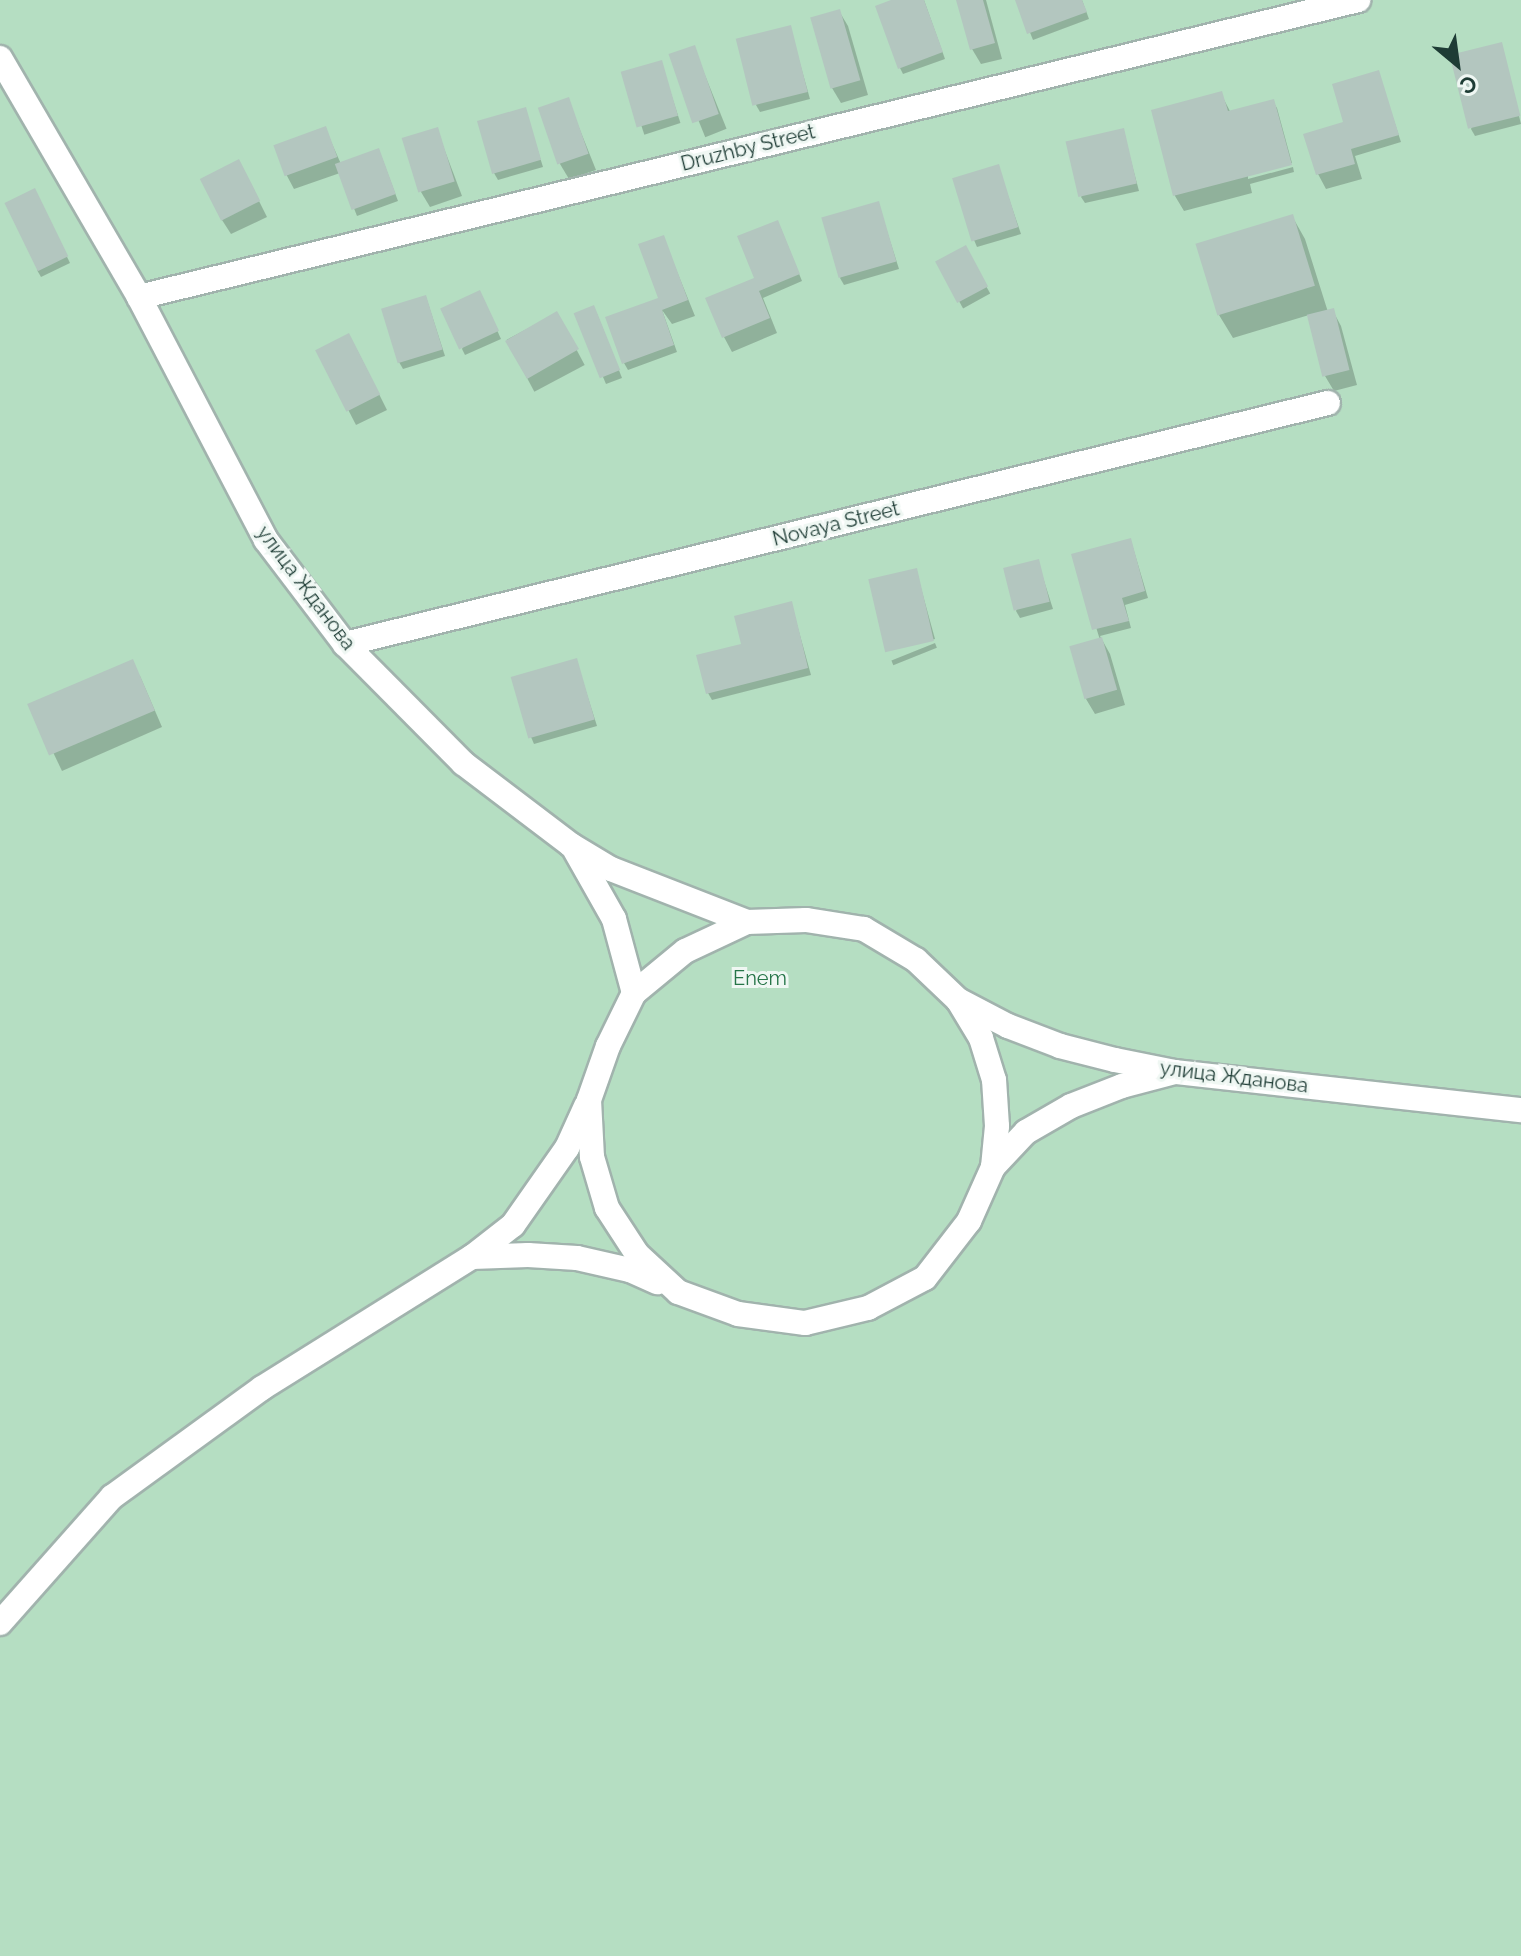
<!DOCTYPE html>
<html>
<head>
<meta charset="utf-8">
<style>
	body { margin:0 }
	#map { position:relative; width:1521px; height:1956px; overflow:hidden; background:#deebe6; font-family:Raleway,sans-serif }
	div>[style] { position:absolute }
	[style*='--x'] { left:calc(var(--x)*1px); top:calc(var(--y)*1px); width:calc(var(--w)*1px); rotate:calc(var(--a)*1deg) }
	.green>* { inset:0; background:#b5dec2; transform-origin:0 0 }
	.shadow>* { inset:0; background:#0003; transform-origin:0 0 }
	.building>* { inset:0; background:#b3c6bf; transform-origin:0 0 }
	.roads { filter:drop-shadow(2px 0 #a1b3ad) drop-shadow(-2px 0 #a1b3ad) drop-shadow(0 2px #a1b3ad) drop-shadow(0 -2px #a1b3ad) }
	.minor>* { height:24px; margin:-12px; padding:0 12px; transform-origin:12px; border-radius:12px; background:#fff }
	span { translate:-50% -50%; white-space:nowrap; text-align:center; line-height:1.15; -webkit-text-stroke:6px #eff7f3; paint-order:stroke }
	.street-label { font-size:20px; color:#1e3c35 }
	.park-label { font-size:20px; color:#267548 }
	.north { position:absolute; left:1417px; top:24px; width:80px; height:80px; -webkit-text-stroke:6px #eff7f3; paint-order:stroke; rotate:151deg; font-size:22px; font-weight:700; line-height:32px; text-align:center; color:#1e3c35 }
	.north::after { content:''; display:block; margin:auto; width:28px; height:36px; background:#1e3c35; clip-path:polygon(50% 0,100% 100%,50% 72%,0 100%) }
</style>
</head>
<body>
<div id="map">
	<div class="green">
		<div style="left:0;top:0;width:1521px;height:1956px"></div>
	</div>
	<div class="shadow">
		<div style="clip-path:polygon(897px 0,924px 0,945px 59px,903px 74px,900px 68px)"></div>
		<div style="clip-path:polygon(958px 0,986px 0,1002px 59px,981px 64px,972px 49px)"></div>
		<div style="clip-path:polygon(1017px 0,1082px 0,1089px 19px,1033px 40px)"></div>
		<div style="clip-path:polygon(839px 11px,848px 26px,868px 95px,841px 103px,832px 88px)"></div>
		<div style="clip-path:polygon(790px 28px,810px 99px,760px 112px,756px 105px)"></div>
		<div style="clip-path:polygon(1501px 44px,1521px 124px,1475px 136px,1471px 129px)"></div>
		<div style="left:694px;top:48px;width:87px;height:23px;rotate:68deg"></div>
		<div style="left:661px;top:63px;width:63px;height:38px;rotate:72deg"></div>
		<div style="clip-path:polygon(1378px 72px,1401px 142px,1355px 156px,1362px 179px,1326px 189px,1318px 174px)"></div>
		<div style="clip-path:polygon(1221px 94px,1231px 113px,1273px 102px,1277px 108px,1292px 163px,1248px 175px,1248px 179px,1293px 167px,1294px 172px,1250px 184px,1252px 193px,1184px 211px,1175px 196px,1153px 111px)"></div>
		<div style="clip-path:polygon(568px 100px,596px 170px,569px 179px,560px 164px)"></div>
		<div style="clip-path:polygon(525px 109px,543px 167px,498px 180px,494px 173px)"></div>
		<div style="clip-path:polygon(325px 128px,341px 164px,382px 158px,398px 201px,357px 216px,340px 173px,294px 189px,286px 174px)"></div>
		<div style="clip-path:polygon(437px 130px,462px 196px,430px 207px,421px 192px)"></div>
		<div style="clip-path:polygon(1123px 131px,1139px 191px,1085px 203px,1081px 197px)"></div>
		<div style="clip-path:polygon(998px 166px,1021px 234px,977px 247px,974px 240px)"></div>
		<div style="clip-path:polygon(247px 177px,267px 217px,231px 234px,222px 220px)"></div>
		<div style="clip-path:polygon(38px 197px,70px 263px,41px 277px,37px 270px)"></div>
		<div style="clip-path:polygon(878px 203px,899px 269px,844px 285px,840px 278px)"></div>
		<div style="clip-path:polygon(1292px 216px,1305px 239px,1328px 312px,1333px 311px,1341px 326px,1357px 385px,1334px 391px,1325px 376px,1309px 315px,1233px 338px,1219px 315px)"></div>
		<div style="clip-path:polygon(781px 229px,802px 281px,763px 298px,777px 333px,732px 352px,724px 337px)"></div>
		<div style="clip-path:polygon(663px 237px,695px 316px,672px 324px,662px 310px,677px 352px,628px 370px,624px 363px,660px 299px)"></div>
		<div style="left:965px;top:248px;width:52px;height:31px;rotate:61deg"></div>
		<div style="clip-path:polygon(426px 297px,445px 356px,403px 369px,399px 362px)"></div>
		<div style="clip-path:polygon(483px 299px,501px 339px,465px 355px,462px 349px)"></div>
		<div style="left:557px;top:313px;width:59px;height:57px;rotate:62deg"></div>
		<div style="clip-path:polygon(576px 314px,597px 314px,622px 378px,606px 384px)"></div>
		<div style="clip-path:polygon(357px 350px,387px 410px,356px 425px,318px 351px)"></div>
		<div style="clip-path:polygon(1131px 541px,1148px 598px,1125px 605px,1131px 628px,1100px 636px,1110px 654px,1125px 705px,1095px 714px,1086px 699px,1100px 640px,1074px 556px)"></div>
		<div style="clip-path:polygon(1038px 562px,1053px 609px,1020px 618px,1016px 611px)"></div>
		<div style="clip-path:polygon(916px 570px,935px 639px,887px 651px)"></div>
		<div style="clip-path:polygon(791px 603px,811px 675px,712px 700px,708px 693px,743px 645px)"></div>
		<div style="left:935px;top:643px;width:5px;height:47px;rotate:68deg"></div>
		<div style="clip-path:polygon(576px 660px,597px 726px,534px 744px,531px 737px)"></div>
		<div style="clip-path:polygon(140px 676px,162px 727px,62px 771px,31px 706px)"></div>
	</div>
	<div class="building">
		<div style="clip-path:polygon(891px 0,924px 0,943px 52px,898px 69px,875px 6px)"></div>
		<div style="clip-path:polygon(956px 0,983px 0,995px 43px,970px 50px)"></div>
		<div style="clip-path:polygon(1015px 0,1082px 0,1087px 12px,1027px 34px)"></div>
		<div style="left:840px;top:9px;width:74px;height:31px;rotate:74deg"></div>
		<div style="left:791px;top:25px;width:69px;height:57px;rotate:76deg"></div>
		<div style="left:1502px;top:42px;width:76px;height:54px;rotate:76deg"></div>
		<div style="left:695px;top:45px;width:73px;height:28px;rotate:71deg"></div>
		<div style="left:662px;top:60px;width:58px;height:43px;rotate:74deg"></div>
		<div style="clip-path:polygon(1379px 70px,1399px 135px,1351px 149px,1355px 164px,1316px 175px,1303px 134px,1343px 122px,1332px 84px)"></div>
		<div style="clip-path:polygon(1222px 91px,1228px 111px,1274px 99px,1292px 165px,1173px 196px,1151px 110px)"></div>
		<div style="left:569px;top:97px;width:60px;height:33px;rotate:71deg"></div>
		<div style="left:526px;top:107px;width:55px;height:51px;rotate:74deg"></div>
		<div style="left:326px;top:126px;width:33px;height:56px;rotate:70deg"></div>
		<div style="left:438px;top:127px;width:57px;height:38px;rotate:73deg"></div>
		<div style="left:1124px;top:128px;width:57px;height:60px;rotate:77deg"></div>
		<div style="left:379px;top:148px;width:49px;height:47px;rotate:70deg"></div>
		<div style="left:239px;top:159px;width:47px;height:44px;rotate:63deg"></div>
		<div style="left:999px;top:164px;width:66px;height:49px;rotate:73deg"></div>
		<div style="left:35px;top:188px;width:76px;height:34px;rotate:64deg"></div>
		<div style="left:879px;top:201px;width:63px;height:60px;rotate:74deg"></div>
		<div style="left:1293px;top:214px;width:75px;height:102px;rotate:73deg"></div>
		<div style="clip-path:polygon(778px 220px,800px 274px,759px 291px,770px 318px,722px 338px,705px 298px,754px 278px,737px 236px)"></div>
		<div style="clip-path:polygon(664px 235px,688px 300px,662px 310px,674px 345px,622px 364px,605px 317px,658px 298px,638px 244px)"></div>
		<div style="left:966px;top:245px;width:47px;height:35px;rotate:62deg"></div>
		<div style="left:480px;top:290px;width:45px;height:44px;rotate:65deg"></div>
		<div style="left:426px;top:295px;width:57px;height:47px;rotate:73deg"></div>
		<div style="left:594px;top:305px;width:70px;height:22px;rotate:68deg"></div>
		<div style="left:1334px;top:308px;width:64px;height:28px;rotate:76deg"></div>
		<div style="left:557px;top:311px;width:44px;height:60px;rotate:60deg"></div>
		<div style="left:349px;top:333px;width:69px;height:38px;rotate:63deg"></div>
		<div style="clip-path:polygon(1131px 538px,1145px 591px,1122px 598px,1129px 621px,1092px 630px,1071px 554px)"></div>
		<div style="left:1039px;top:559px;width:44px;height:37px;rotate:76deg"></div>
		<div style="left:917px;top:568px;width:75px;height:50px;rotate:77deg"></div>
		<div style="clip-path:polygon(792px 601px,808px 668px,706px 694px,696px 655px,741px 644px,734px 616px)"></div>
		<div style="left:1102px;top:637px;width:55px;height:34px;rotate:74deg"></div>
		<div style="left:577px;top:658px;width:64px;height:69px;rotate:74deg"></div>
		<div style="left:133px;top:659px;width:56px;height:115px;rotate:67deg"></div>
	</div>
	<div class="roads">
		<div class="minor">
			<div style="--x:0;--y:58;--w:276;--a:59.8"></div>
			<div style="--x:139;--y:297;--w:274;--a:62.4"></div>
			<div style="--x:266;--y:540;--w:131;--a:52.8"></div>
			<div style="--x:345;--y:644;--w:168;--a:45.2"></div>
			<div style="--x:463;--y:763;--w:136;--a:37.2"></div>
			<div style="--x:571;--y:845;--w:47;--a:31"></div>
			<div style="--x:611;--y:869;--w:146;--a:21.3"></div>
			<div style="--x:139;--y:297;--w:1255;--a:-13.69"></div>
			<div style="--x:345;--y:644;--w:1012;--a:-13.78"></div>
			<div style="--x:575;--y:850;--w:79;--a:60.5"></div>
			<div style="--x:614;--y:919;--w:77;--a:74.9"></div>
			<div style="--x:958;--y:1000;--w:56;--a:27.5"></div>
			<div style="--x:1008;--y:1026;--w:56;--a:21"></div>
			<div style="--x:1060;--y:1046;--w:57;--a:14.3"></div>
			<div style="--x:1115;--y:1060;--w:61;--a:11.3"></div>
			<div style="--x:1175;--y:1072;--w:348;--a:6.3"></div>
			<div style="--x:993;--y:1167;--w:41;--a:-84.4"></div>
			<div style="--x:997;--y:1126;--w:46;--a:-93.7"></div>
			<div style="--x:994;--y:1080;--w:44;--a:-107.2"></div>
			<div style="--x:981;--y:1038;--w:44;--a:-121.2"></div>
			<div style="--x:958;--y:1000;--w:58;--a:-136.4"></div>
			<div style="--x:916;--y:960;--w:61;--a:-149.2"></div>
			<div style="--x:864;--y:929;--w:59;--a:-171.2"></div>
			<div style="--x:806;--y:920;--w:59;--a:178.1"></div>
			<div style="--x:747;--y:922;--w:68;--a:154.9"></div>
			<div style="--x:685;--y:951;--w:66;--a:140.5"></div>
			<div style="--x:634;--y:993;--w:59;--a:116.1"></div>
			<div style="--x:608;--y:1046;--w:57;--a:109.4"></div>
			<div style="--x:589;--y:1100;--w:57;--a:87"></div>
			<div style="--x:592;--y:1157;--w:53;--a:73.6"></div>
			<div style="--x:607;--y:1208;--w:55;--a:56.9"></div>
			<div style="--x:637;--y:1254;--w:56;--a:42.8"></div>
			<div style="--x:678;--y:1292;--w:64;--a:20.1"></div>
			<div style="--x:738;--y:1314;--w:68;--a:7.7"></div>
			<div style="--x:805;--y:1323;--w:65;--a:-13.4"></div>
			<div style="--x:868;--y:1308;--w:64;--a:-27.8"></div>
			<div style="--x:925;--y:1278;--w:72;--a:-52.3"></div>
			<div style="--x:969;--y:1221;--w:59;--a:-66"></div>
			<div style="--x:993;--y:1167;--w:48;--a:-46.7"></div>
			<div style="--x:1026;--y:1132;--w:52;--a:-30"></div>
			<div style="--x:1071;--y:1106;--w:55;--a:-21.4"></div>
			<div style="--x:1122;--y:1086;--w:55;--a:-14.8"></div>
			<div style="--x:472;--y:1257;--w:56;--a:-2"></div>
			<div style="--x:528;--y:1255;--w:49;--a:3.5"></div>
			<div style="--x:577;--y:1258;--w:54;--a:12.8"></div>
			<div style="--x:630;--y:1270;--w:30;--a:24"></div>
			<div style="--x:0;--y:1623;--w:169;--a:-48.4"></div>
			<div style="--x:112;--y:1497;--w:185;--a:-36"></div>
			<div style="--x:262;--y:1388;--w:248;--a:-32"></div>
			<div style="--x:472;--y:1257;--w:52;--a:-38"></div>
			<div style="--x:513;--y:1225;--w:94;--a:-55"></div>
			<div style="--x:567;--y:1148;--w:46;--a:-65.7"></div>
		</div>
	</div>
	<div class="street-label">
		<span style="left:748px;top:148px;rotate:-14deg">Druzhby Street</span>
		<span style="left:836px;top:524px;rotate:-14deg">Novaya Street</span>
		<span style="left:306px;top:588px;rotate:53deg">улица Жданова</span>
		<span style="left:1234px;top:1077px;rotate:7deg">улица Жданова</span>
	</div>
	<div class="park-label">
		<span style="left:760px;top:978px">Enem</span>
	</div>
	<div class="north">С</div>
</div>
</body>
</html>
